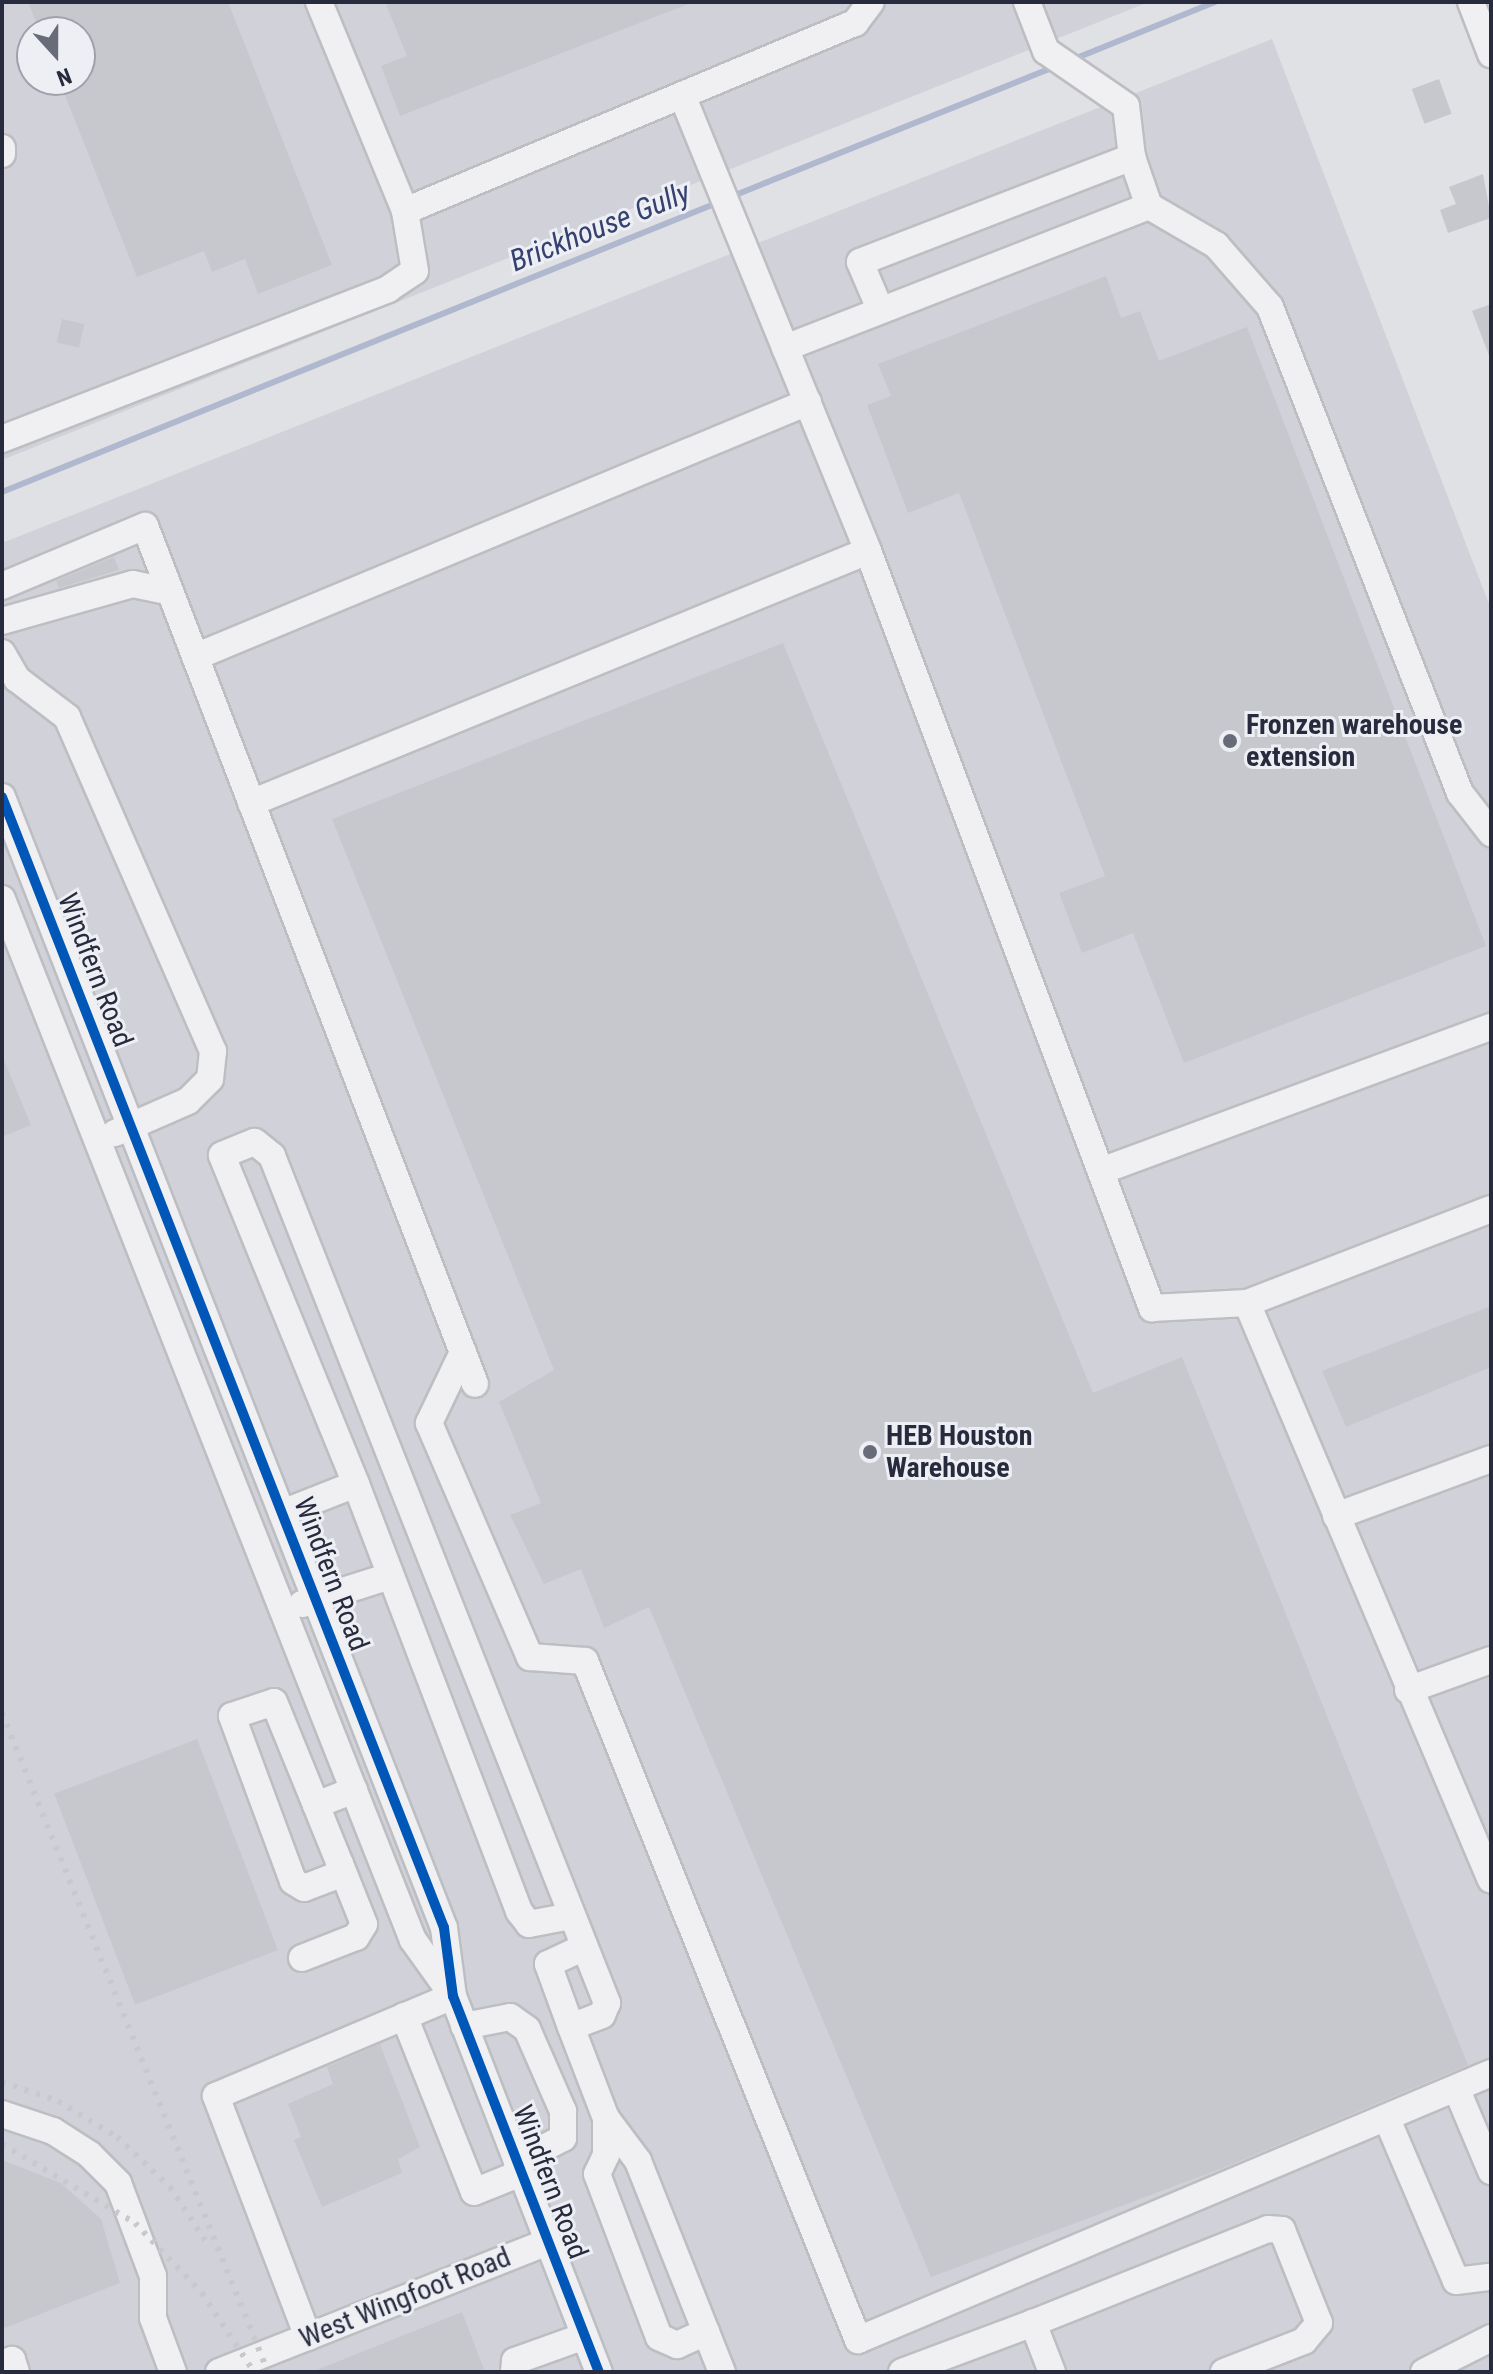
<!DOCTYPE html>
<html>
<head>
<meta charset="utf-8">
<style>
	body { margin:0 }
	#map { position:relative; width:1493px; height:2374px; overflow:hidden; background:#e0e1e5; font-family:"Roboto Condensed",sans-serif }
	div>[style] { position:absolute }
	[style*='--x'] { left:calc(var(--x)*1px); top:calc(var(--y)*1px); width:calc(var(--w)*1px); rotate:calc(var(--a)*1deg) }
	.built>* { inset:0; background:#d1d2d9 }
	.stream>* { height:6px; margin:-3px; padding:0 3px; transform-origin:3px; border-radius:3px; background:#b0b8cf }
	.building>* { inset:0; background:#c7c8cd; transform-origin:0 0 }
	.roads { filter:drop-shadow(2px 0 #bdbec2) drop-shadow(-2px 0 #bdbec2) drop-shadow(0 2px #bdbec2) drop-shadow(0 -2px #bdbec2) }
	.minor>* { height:26px; margin:-13px; padding:0 13px; transform-origin:13px; border-radius:13px; background:#f0f0f2 }
	.rail>* { height:6px; margin-top:-3px; transform-origin:0; background:repeating-linear-gradient(90deg,#c9c9cd 0 4px,transparent 0 12px) }
	.cycleway>* { height:10px; margin:-5px; padding:0 5px; transform-origin:5px; border-radius:5px; background:#0057b8 }
	.dots>* { width:22px; height:22px; translate:-50% -50%; box-sizing:border-box; border:4px solid #eeeff5; border-radius:50% }
	span { translate:-50% -50%; white-space:nowrap; text-align:center; line-height:1.15; -webkit-text-stroke:6px #eeeff5; paint-order:stroke }
	.poi-label { font-size:28px; color:#282b3d; font-weight:700 }
	.left { translate:0 -50%; text-align:left }
	.street-label { font-size:28px; color:#282b3d }
	.water-label { font-size:30px; color:#35416e; font-style:italic }
	.frame { position:absolute; inset:0; border:4px solid #282b3d; pointer-events:none }
	.north { position:absolute; left:16px; top:16px; width:80px; height:80px; box-sizing:border-box; background:#eeeff5; border:2px solid #9fa1ab; border-radius:50%; rotate:159deg; font-size:22px; font-weight:700; line-height:32px; text-align:center; color:#282b3d }
	.north::after { content:''; display:block; margin:auto; width:28px; height:36px; background:#686b78; clip-path:polygon(50% 0,100% 100%,50% 72%,0 100%) }
</style>
</head>
<body>
<div id="map">
	<div class="built">
		<div style="clip-path:polygon(evenodd,2px 2px,1149px 2px,2px 460px,2px 2px,32px 32px,80px 32px,80px 80px,32px 80px,32px 32px)"></div>
		<div style="clip-path:polygon(1272px 39px,1491px 609px,1491px 2372px,2px 2372px,2px 543px)"></div>
	</div>
	<div class="stream">
		<div style="--x:1074;--y:59;--w:152;--a:-22"></div>
		<div style="--x:733;--y:196;--w:348;--a:-21.9"></div>
		<div style="--x:2;--y:492;--w:773;--a:-22.02"></div>
	</div>
	<div class="building">
		<div style="clip-path:polygon(28px 2px,228px 2px,332px 265px,258px 294px,245px 259px,212px 272px,204px 251px,137px 277px,59px 80px,80px 80px,80px 32px,40px 32px)"></div>
		<div style="clip-path:polygon(385px 2px,691px 2px,691px 3px,400px 116px,381px 66px,407px 56px)"></div>
		<div style="left:1439px;top:79px;width:37px;height:29px;rotate:70deg"></div>
		<div style="clip-path:polygon(1483px 174px,1491px 218px,1448px 233px,1440px 210px,1456px 204px,1449px 187px)"></div>
		<div style="clip-path:polygon(1106px 276px,1121px 318px,1140px 311px,1159px 361px,1247px 327px,1486px 946px,1184px 1063px,1133px 933px,1082px 953px,1059px 893px,1105px 876px,959px 493px,908px 513px,867px 405px,891px 396px,878px 364px)"></div>
		<div style="clip-path:polygon(1491px 304px,1491px 357px,1490px 358px,1472px 311px)"></div>
		<div style="left:62px;top:319px;width:23px;height:24px;rotate:13deg"></div>
		<div style="clip-path:polygon(114px 557px,119px 570px,59px 588px,56px 581px)"></div>
		<div style="clip-path:polygon(783px 643px,1093px 1393px,1182px 1357px,1468px 2065px,1223px 2168px,931px 2277px,649px 1607px,604px 1628px,581px 1569px,544px 1584px,510px 1515px,541px 1503px,499px 1402px,554px 1370px,332px 819px)"></div>
		<div style="clip-path:polygon(2px 1055px,31px 1125px,2px 1137px)"></div>
		<div style="clip-path:polygon(1491px 1306px,1491px 1367px,1346px 1427px,1322px 1371px)"></div>
		<div style="left:197px;top:1739px;width:226px;height:153px;rotate:69deg"></div>
		<div style="clip-path:polygon(380px 2044px,420px 2147px,398px 2159px,402px 2173px,322px 2207px,294px 2140px,301px 2137px,288px 2104px,333px 2084px,327px 2067px)"></div>
		<div style="clip-path:polygon(2px 2160px,61px 2183px,101px 2219px,120px 2283px,2px 2329px)"></div>
		<div style="clip-path:polygon(462px 2312px,485px 2372px,314px 2372px,314px 2371px)"></div>
	</div>
	<div class="roads">
		<div class="minor">
			<div style="--x:319;--y:2;--w:226;--a:67.6"></div>
			<div style="--x:1471;--y:2;--w:56;--a:69"></div>
			<div style="--x:682;--y:95;--w:492;--a:67.8"></div>
			<div style="--x:868;--y:551;--w:809;--a:69.44"></div>
			<div style="--x:1152;--y:1308;--w:95;--a:-3"></div>
			<div style="--x:2;--y:148;--w:6;--a:90"></div>
			<div style="--x:1132;--y:157;--w:52;--a:70.9"></div>
			<div style="--x:1149;--y:206;--w:78;--a:30.2"></div>
			<div style="--x:1216;--y:245;--w:82;--a:48.9"></div>
			<div style="--x:1270;--y:307;--w:522;--a:68.65"></div>
			<div style="--x:1460;--y:793;--w:51;--a:52.2"></div>
			<div style="--x:880;--y:309;--w:51;--a:-113.1"></div>
			<div style="--x:860;--y:262;--w:292;--a:-21.1"></div>
			<div style="--x:1132;--y:157;--w:51;--a:-96.7"></div>
			<div style="--x:1126;--y:106;--w:97;--a:-145.5"></div>
			<div style="--x:1046;--y:51;--w:53;--a:-111.2"></div>
			<div style="--x:785;--y:348;--w:391;--a:-21.3"></div>
			<div style="--x:2;--y:439;--w:414;--a:-21.2"></div>
			<div style="--x:388;--y:289;--w:32;--a:-34"></div>
			<div style="--x:415;--y:271;--w:61;--a:-99.5"></div>
			<div style="--x:405;--y:211;--w:488;--a:-22.7"></div>
			<div style="--x:855;--y:23;--w:26;--a:-53"></div>
			<div style="--x:2;--y:586;--w:155;--a:-22.8"></div>
			<div style="--x:145;--y:526;--w:919;--a:68.96"></div>
			<div style="--x:2;--y:621;--w:136;--a:-15.8"></div>
			<div style="--x:133;--y:584;--w:38;--a:12"></div>
			<div style="--x:2;--y:653;--w:30;--a:60"></div>
			<div style="--x:17;--y:679;--w:63;--a:37.2"></div>
			<div style="--x:67;--y:717;--w:365;--a:66.4"></div>
			<div style="--x:213;--y:1051;--w:28;--a:96"></div>
			<div style="--x:210;--y:1079;--w:31;--a:135"></div>
			<div style="--x:188;--y:1101;--w:80;--a:156.3"></div>
			<div style="--x:195;--y:657;--w:664;--a:-22.59"></div>
			<div style="--x:2;--y:797;--w:1214;--a:68.65"></div>
			<div style="--x:444;--y:1928;--w:69;--a:82.5"></div>
			<div style="--x:453;--y:1996;--w:403;--a:68.8"></div>
			<div style="--x:251;--y:803;--w:666;--a:-22.22"></div>
			<div style="--x:2;--y:899;--w:1119;--a:68.46"></div>
			<div style="--x:413;--y:1940;--w:65;--a:54.4"></div>
			<div style="--x:1101;--y:1171;--w:416;--a:-20.3"></div>
			<div style="--x:1491;--y:1209;--w:261;--a:158.9"></div>
			<div style="--x:1247;--y:1303;--w:626;--a:67.08"></div>
			<div style="--x:463;--y:1352;--w:79;--a:115.6"></div>
			<div style="--x:429;--y:1423;--w:255;--a:66.7"></div>
			<div style="--x:530;--y:1657;--w:55;--a:4.2"></div>
			<div style="--x:585;--y:1661;--w:732;--a:68.1"></div>
			<div style="--x:858;--y:2340;--w:687;--a:-22.87"></div>
			<div style="--x:282;--y:1513;--w:79;--a:-21.4"></div>
			<div style="--x:1336;--y:1516;--w:165;--a:-20.2"></div>
			<div style="--x:302;--y:1604;--w:92;--a:-17.7"></div>
			<div style="--x:1408;--y:1690;--w:88;--a:-19.9"></div>
			<div style="--x:316;--y:1805;--w:64;--a:67.9"></div>
			<div style="--x:340;--y:1864;--w:11;--a:100"></div>
			<div style="--x:338;--y:1875;--w:36;--a:159"></div>
			<div style="--x:304;--y:1888;--w:13;--a:-148"></div>
			<div style="--x:293;--y:1881;--w:176;--a:-110.3"></div>
			<div style="--x:232;--y:1716;--w:44;--a:-18.4"></div>
			<div style="--x:274;--y:1702;--w:111;--a:67.8"></div>
			<div style="--x:316;--y:1805;--w:41;--a:-21.5"></div>
			<div style="--x:571;--y:1916;--w:43;--a:169.2"></div>
			<div style="--x:529;--y:1924;--w:16;--a:-128"></div>
			<div style="--x:519;--y:1911;--w:457;--a:-110.9"></div>
			<div style="--x:356;--y:1484;--w:355;--a:-112.2"></div>
			<div style="--x:222;--y:1155;--w:35;--a:-22"></div>
			<div style="--x:255;--y:1142;--w:22;--a:39"></div>
			<div style="--x:272;--y:1156;--w:911;--a:68.42"></div>
			<div style="--x:607;--y:2003;--w:13;--a:113"></div>
			<div style="--x:602;--y:2015;--w:33;--a:159"></div>
			<div style="--x:571;--y:2027;--w:97;--a:69"></div>
			<div style="--x:606;--y:2118;--w:54;--a:53.3"></div>
			<div style="--x:638;--y:2161;--w:227;--a:68.3"></div>
			<div style="--x:302;--y:1958;--w:58;--a:-21.3"></div>
			<div style="--x:356;--y:1937;--w:15;--a:-58"></div>
			<div style="--x:364;--y:1924;--w:65;--a:-111.8"></div>
			<div style="--x:404;--y:2016;--w:189;--a:68.3"></div>
			<div style="--x:474;--y:2192;--w:51;--a:-22"></div>
			<div style="--x:464;--y:2026;--w:47;--a:-11.1"></div>
			<div style="--x:510;--y:2017;--w:21;--a:35"></div>
			<div style="--x:527;--y:2029;--w:90;--a:66.3"></div>
			<div style="--x:563;--y:2111;--w:27;--a:90"></div>
			<div style="--x:563;--y:2138;--w:52;--a:152.4"></div>
			<div style="--x:571;--y:2027;--w:67;--a:-110.1"></div>
			<div style="--x:548;--y:1964;--w:40;--a:-25"></div>
			<div style="--x:1457;--y:2090;--w:88;--a:67.2"></div>
			<div style="--x:2;--y:2114;--w:54;--a:18.4"></div>
			<div style="--x:53;--y:2131;--w:43;--a:32.6"></div>
			<div style="--x:89;--y:2154;--w:41;--a:45"></div>
			<div style="--x:118;--y:2183;--w:99;--a:69.4"></div>
			<div style="--x:153;--y:2276;--w:42;--a:90"></div>
			<div style="--x:153;--y:2318;--w:58;--a:69.7"></div>
			<div style="--x:606;--y:2118;--w:37;--a:90"></div>
			<div style="--x:606;--y:2155;--w:21;--a:115"></div>
			<div style="--x:597;--y:2174;--w:174;--a:69.2"></div>
			<div style="--x:659;--y:2337;--w:20;--a:24"></div>
			<div style="--x:677;--y:2345;--w:32;--a:-24"></div>
			<div style="--x:1387;--y:2119;--w:176;--a:66.9"></div>
			<div style="--x:1456;--y:2281;--w:35;--a:-7"></div>
			<div style="--x:308;--y:2337;--w:258;--a:-110.9"></div>
			<div style="--x:216;--y:2096;--w:257;--a:-22.9"></div>
			<div style="--x:2;--y:2364;--w:11;--a:-22"></div>
			<div style="--x:12;--y:2360;--w:13;--a:72"></div>
			<div style="--x:219;--y:2372;--w:353;--a:-21.6"></div>
			<div style="--x:514;--y:2372;--w:11;--a:-85"></div>
			<div style="--x:515;--y:2361;--w:74;--a:-19.7"></div>
			<div style="--x:902;--y:2372;--w:140;--a:-20.5"></div>
			<div style="--x:1052;--y:2372;--w:53;--a:-111.2"></div>
			<div style="--x:1033;--y:2323;--w:253;--a:-21.8"></div>
			<div style="--x:1268;--y:2229;--w:14;--a:4"></div>
			<div style="--x:1282;--y:2230;--w:100;--a:68.3"></div>
			<div style="--x:1319;--y:2323;--w:23;--a:130"></div>
			<div style="--x:1304;--y:2341;--w:86;--a:158.8"></div>
			<div style="--x:1424;--y:2372;--w:75;--a:-26.9"></div>
		</div>
	</div>
	<div class="rail">
		<div style="--x:2;--y:1713;--w:711;--a:68.02"></div>
		<div style="--x:2;--y:2082;--w:59;--a:18.7"></div>
		<div style="--x:58;--y:2101;--w:69;--a:31.4"></div>
		<div style="--x:117;--y:2137;--w:73;--a:43.3"></div>
		<div style="--x:170;--y:2187;--w:64;--a:56.6"></div>
		<div style="--x:2;--y:2144;--w:155;--a:30.7"></div>
		<div style="--x:135;--y:2223;--w:97;--a:46.3"></div>
		<div style="--x:202;--y:2293;--w:95;--a:56.6"></div>
	</div>
	<div class="cycleway">
		<div style="--x:2;--y:797;--w:1214;--a:68.65"></div>
		<div style="--x:444;--y:1928;--w:69;--a:82.5"></div>
		<div style="--x:453;--y:1996;--w:403;--a:68.8"></div>
	</div>
	<div class="dots">
		<div style="left:1230px;top:741px;background:#686b78"></div>
		<div style="left:870px;top:1452px;background:#686b78"></div>
	</div>
	<div class="poi-label">
		<span class="left" style="left:1246px;top:741px">Fronzen warehouse<br>extension</span>
		<span class="left" style="left:886px;top:1452px">HEB Houston<br>Warehouse</span>
	</div>
	<div class="street-label">
		<span style="left:95px;top:970px;rotate:69deg">Windfern Road</span>
		<span style="left:331px;top:1574px;rotate:69deg">Windfern Road</span>
		<span style="left:550px;top:2182px;rotate:69deg">Windfern Road</span>
		<span style="left:405px;top:2298px;rotate:-22deg">West Wingfoot Road</span>
	</div>
	<div class="water-label">
		<span style="left:600px;top:227px;rotate:-22deg">Brickhouse Gully</span>
	</div>
	<div class="frame"></div>
	<div class="north">N</div>
</div>
</body>
</html>
